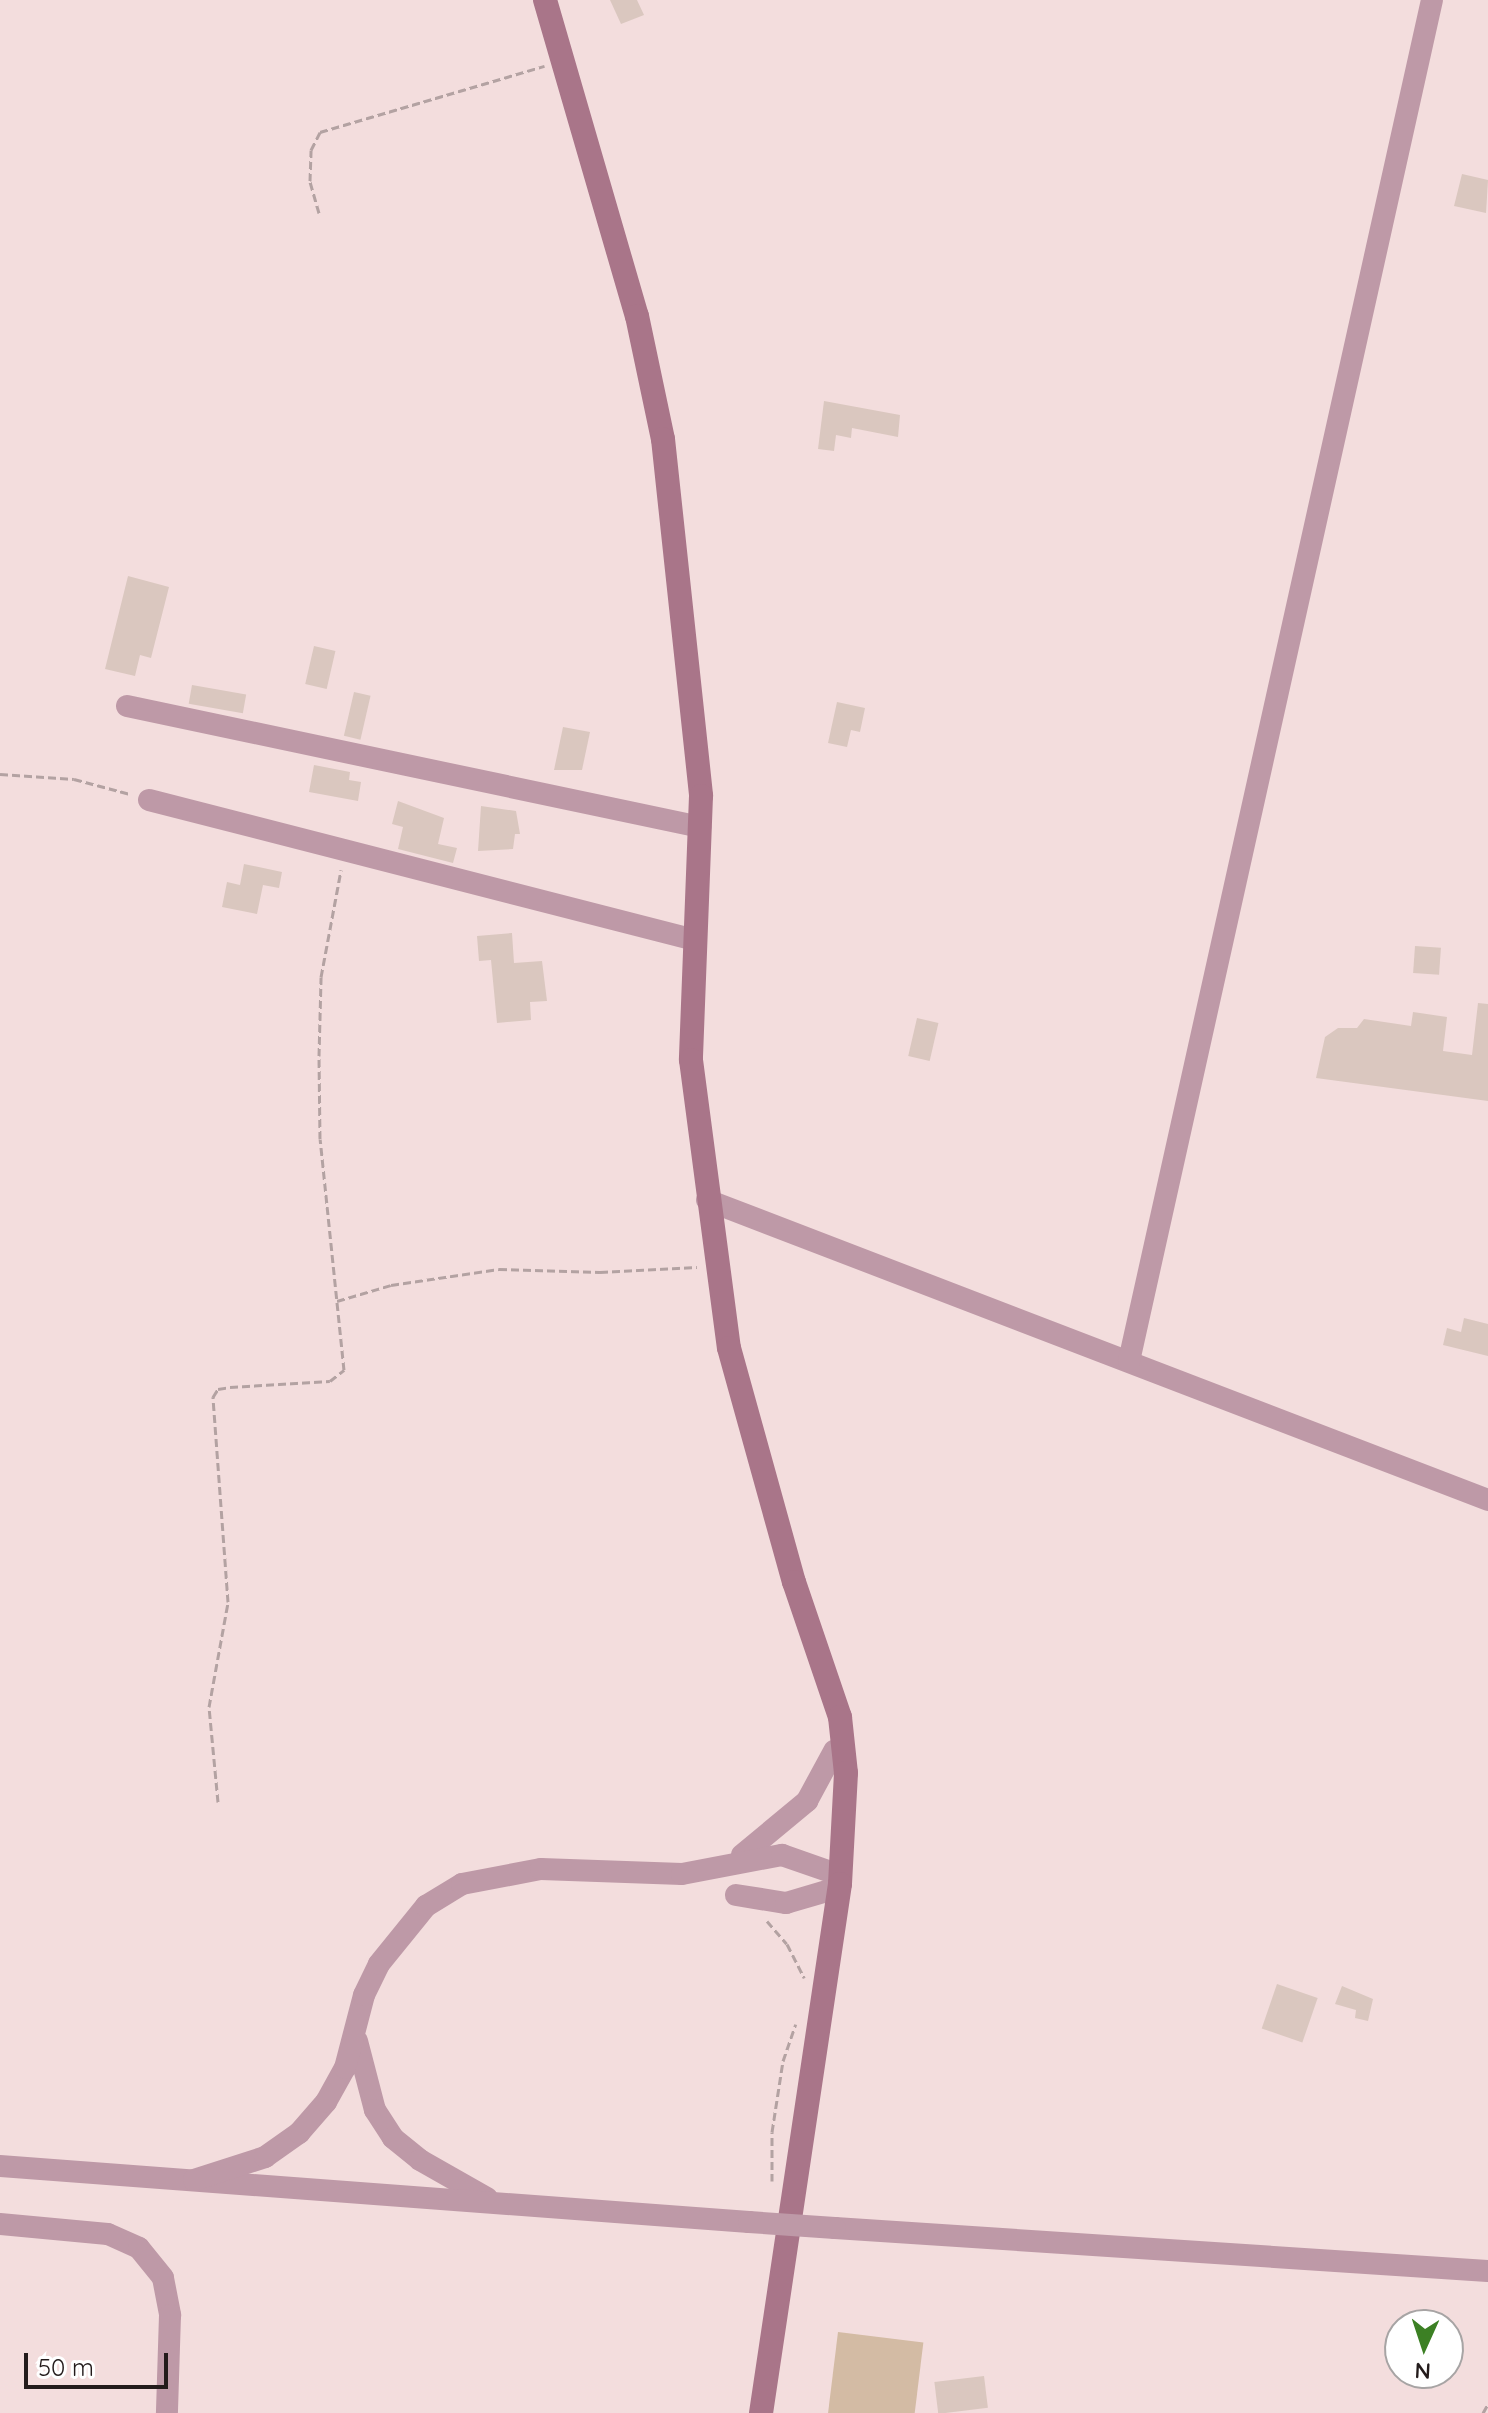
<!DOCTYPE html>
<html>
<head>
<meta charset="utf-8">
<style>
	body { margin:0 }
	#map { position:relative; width:1488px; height:2413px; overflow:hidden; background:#f3dddd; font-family:Quicksand,sans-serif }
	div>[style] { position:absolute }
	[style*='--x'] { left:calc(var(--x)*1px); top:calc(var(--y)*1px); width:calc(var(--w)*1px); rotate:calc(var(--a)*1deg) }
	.green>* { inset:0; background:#d3bba4; transform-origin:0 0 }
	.building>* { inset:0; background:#dac7bf; transform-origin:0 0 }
	.path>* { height:3px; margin-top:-1.5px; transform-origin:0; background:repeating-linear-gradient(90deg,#b3a2a2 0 8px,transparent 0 12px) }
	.street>* { height:22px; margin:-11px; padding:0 11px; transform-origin:11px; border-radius:11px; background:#be99a7 }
	.secondary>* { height:24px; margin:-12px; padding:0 12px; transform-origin:12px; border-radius:12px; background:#a97589 }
	.street-bridge>* { height:22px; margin:-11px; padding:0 11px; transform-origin:11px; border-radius:11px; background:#be99a7 }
	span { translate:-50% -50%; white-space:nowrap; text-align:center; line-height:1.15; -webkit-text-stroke:8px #fff; paint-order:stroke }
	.north { position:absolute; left:1384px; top:2309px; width:80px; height:80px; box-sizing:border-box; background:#fff; border:2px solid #a7a4a4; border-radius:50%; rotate:183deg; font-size:22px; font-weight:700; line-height:32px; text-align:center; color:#231b1b }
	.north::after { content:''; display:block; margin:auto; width:28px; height:36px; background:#3c8024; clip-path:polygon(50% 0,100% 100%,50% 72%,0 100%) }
	.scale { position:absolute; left:24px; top:2353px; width:144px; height:36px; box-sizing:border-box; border:4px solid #231b1b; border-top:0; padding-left:10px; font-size:24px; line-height:28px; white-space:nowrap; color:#231b1b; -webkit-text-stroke:6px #fff; paint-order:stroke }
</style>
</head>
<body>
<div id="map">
	<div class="green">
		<div style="left:838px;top:2332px;width:86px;height:82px;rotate:7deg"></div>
	</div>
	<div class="building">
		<div style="clip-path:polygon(610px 0,637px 0,644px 15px,621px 24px)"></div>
		<div style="clip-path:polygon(1462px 174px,1488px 180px,1486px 213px,1454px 206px)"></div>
		<div style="clip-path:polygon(824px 401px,900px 415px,898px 437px,852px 428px,851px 438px,836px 435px,834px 451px,818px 449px)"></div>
		<div style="clip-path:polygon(128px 576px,169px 587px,151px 658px,140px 655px,135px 676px,105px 669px)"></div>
		<div style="left:314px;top:646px;width:22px;height:39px;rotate:13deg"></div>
		<div style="left:192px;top:685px;width:55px;height:19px;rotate:10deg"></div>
		<div style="left:354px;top:692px;width:17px;height:45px;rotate:13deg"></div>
		<div style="clip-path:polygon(837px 702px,865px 708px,860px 732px,851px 730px,847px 747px,828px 743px)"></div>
		<div style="clip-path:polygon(563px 727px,590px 732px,582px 770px,554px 770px)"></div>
		<div style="clip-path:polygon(314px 765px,350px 772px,349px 780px,361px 782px,358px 801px,309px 792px)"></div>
		<div style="clip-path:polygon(398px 801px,444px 818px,438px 844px,457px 848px,453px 863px,398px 849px,403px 827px,392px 824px)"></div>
		<div style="clip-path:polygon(481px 806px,516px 811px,520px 834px,515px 834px,513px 849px,478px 851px)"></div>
		<div style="clip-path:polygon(244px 864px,282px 872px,279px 888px,263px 885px,257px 914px,222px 907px,227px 882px,240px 885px)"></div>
		<div style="clip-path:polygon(512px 933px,514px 963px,542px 961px,547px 1001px,530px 1002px,531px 1020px,497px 1023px,491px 960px,479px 961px,477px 936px)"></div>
		<div style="left:1415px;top:946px;width:26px;height:27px;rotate:4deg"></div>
		<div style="clip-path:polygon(1478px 1003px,1488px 1004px,1488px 1101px,1316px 1078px,1325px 1037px,1338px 1028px,1357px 1028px,1364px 1019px,1411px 1026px,1413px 1012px,1447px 1017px,1443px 1051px,1472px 1055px)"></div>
		<div style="left:917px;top:1018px;width:22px;height:39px;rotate:13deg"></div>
		<div style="clip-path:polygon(1464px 1318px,1488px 1324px,1488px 1356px,1443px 1345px,1447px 1328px,1461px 1332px)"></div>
		<div style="left:1277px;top:1984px;width:43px;height:47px;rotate:19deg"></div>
		<div style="clip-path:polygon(1342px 1986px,1373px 1999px,1368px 2021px,1355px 2018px,1356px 2010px,1335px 2004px)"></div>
		<div style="left:984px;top:2376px;width:32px;height:50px;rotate:83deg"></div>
	</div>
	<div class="path">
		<div style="--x:319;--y:213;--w:33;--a:-106"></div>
		<div style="--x:310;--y:181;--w:31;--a:-88"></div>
		<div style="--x:311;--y:150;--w:20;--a:-63"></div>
		<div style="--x:320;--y:132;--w:234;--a:-16.4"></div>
		<div style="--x:0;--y:774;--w:74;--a:3.9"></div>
		<div style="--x:74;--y:779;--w:58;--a:15"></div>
		<div style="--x:337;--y:1301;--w:56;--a:-16.5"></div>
		<div style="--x:391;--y:1285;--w:109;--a:-8.4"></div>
		<div style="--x:499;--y:1269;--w:101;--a:1.7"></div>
		<div style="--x:600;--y:1272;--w:97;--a:-3"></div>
		<div style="--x:218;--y:1802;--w:95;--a:-95.4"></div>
		<div style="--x:209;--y:1707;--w:107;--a:-79.7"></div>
		<div style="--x:228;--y:1602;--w:206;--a:-94.2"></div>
		<div style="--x:213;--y:1397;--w:9;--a:-58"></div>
		<div style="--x:218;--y:1389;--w:12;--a:-9"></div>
		<div style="--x:230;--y:1387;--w:100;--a:-3.4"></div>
		<div style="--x:330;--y:1381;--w:18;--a:-38"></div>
		<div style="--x:344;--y:1370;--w:232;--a:-95.9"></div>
		<div style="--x:320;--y:1139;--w:83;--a:-90.7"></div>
		<div style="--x:319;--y:1056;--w:79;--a:-88.5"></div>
		<div style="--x:321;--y:977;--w:109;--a:-79.4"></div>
		<div style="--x:767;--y:1921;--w:30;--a:49"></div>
		<div style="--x:787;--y:1944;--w:38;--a:63"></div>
		<div style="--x:772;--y:2181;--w:49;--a:-90"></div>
		<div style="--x:772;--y:2132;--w:72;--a:-81.2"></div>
		<div style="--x:783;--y:2061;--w:39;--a:-71"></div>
		<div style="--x:1483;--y:2413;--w:10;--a:-61"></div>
	</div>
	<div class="street">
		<div style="--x:127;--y:706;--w:586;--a:11.92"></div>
		<div style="--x:149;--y:800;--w:564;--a:14.38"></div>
		<div style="--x:707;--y:1200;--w:837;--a:21.01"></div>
		<div style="--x:1129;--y:1361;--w:1394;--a:-77.45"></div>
		<div style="--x:742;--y:1855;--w:85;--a:-39.7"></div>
		<div style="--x:807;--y:1801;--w:57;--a:-61.6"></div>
		<div style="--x:736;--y:1895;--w:51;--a:9.1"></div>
		<div style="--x:786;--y:1903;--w:43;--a:-16.3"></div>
		<div style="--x:357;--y:2041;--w:71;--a:75.4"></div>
		<div style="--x:375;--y:2110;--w:33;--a:57"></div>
		<div style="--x:393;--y:2138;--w:35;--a:39"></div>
		<div style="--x:420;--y:2160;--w:77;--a:29.6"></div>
		<div style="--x:0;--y:2166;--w:751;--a:4.28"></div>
		<div style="--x:194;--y:2180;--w:75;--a:-17.9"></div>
		<div style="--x:265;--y:2157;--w:42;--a:-35.2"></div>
		<div style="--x:299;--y:2133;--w:41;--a:-48.9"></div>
		<div style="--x:326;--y:2102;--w:39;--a:-61"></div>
		<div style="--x:345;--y:2068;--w:75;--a:-75.4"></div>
		<div style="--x:364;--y:1995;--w:34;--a:-64"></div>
		<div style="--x:379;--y:1964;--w:75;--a:-51"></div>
		<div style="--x:426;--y:1906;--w:42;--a:-31.4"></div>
		<div style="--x:462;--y:1884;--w:80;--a:-10.8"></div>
		<div style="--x:541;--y:1869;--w:141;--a:2"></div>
		<div style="--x:682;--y:1874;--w:102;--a:-10.8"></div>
		<div style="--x:782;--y:1855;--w:46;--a:19.2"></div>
		<div style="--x:0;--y:2224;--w:108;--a:5.3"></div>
		<div style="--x:108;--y:2234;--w:34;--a:24"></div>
		<div style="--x:139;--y:2248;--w:38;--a:51"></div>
		<div style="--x:163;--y:2278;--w:38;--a:79"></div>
		<div style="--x:170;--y:2315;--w:98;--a:91.8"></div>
		<div style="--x:835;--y:2228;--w:654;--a:3.77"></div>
	</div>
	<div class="secondary">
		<div style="--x:545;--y:0;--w:329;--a:73.8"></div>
		<div style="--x:637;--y:316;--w:126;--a:78.1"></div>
		<div style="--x:663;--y:439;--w:359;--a:83.9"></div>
		<div style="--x:701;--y:796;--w:264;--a:92.2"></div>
		<div style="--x:691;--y:1060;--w:290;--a:82.5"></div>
		<div style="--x:729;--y:1348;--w:243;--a:74.5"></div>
		<div style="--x:794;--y:1582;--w:143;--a:71.2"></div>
		<div style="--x:840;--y:1717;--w:56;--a:83.9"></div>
		<div style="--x:846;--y:1773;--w:111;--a:93.1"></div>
		<div style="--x:840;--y:1884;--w:535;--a:98.49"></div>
	</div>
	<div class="street-bridge">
		<div style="--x:749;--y:2222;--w:86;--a:4"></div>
	</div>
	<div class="north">N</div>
	<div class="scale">50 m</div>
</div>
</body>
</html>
